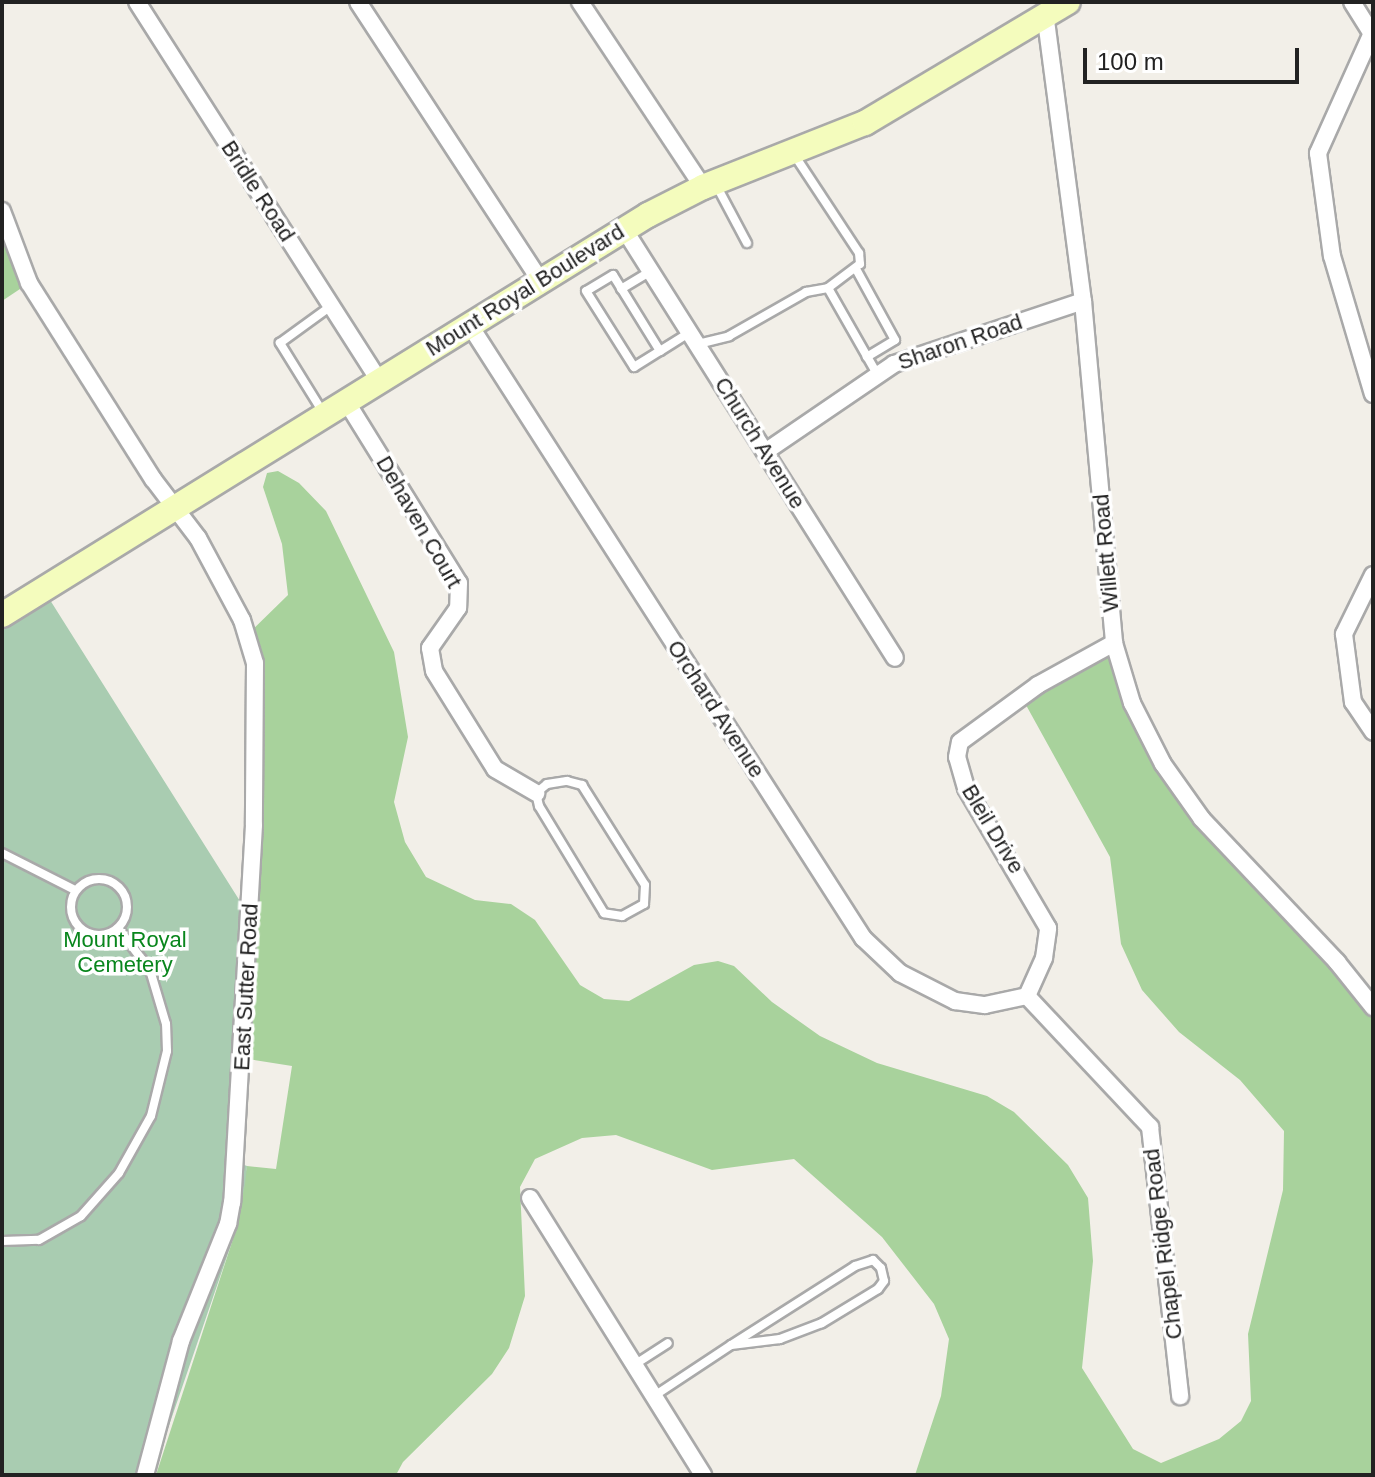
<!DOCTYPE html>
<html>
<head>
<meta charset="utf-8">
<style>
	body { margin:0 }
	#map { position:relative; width:1375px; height:1477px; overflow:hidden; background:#f2efe8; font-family:Helvetica,sans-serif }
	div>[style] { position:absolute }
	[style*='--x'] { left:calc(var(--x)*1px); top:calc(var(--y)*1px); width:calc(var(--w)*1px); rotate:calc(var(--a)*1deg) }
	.forest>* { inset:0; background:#a8d29c }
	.cemetery>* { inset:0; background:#a9ccb1 }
	.roads { filter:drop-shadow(2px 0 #a9a9a9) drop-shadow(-2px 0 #a9a9a9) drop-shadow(0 2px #a9a9a9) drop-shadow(0 -2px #a9a9a9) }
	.service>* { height:8px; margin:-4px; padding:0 4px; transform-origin:4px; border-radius:4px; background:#fff }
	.service>.ring { margin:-4px; padding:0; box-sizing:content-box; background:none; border:8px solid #fff; border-radius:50% }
	.minor>* { height:16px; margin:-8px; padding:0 8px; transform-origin:8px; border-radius:8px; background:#fff }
	.secondary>* { height:24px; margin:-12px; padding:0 12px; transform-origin:12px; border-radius:12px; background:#f4fcbd }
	span { translate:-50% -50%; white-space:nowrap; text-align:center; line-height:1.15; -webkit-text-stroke:7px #fff; paint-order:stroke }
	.street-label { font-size:22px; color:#222 }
	.park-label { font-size:22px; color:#09861d }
	.frame { position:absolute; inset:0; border:4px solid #222; pointer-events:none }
	.scale { position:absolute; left:1083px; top:48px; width:216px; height:36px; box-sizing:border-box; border:4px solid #222; border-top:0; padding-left:10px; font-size:24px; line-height:28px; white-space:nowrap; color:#222; -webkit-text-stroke:6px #fff; paint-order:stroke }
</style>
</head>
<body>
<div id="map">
	<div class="forest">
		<div style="clip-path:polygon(2px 211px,29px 283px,2px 301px)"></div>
		<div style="clip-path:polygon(278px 471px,299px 483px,326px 511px,394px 652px,408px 737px,394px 802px,405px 842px,426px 877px,475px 900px,511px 904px,535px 920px,580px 985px,604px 999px,629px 1001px,694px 965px,718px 961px,734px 966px,772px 1002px,820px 1036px,877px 1063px,987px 1096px,1014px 1112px,1068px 1165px,1088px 1198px,1093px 1261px,1082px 1368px,1133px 1449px,1161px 1463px,1219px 1439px,1241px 1421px,1251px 1401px,1248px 1334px,1283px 1190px,1284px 1131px,1240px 1080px,1179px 1032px,1142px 990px,1121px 944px,1110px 857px,1021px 696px,1114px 643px,1163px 764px,1373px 1007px,1373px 1475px,915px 1475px,941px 1396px,949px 1339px,934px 1304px,882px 1237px,794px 1159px,712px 1170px,616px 1135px,582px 1138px,535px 1159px,520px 1187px,525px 1296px,509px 1348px,492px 1374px,403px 1462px,396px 1475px,156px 1475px,233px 1239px,247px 1166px,276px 1169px,292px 1066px,242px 1058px,254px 825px,248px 634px,288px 595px,282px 544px,263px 487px,267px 473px)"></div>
	</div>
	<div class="cemetery">
		<div style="clip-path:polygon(50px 600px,250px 917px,239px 1163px,247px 1166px,245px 1185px,233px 1239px,152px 1475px,2px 1475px,2px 630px)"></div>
	</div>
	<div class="roads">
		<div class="service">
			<div style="--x:715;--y:183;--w:68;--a:61.9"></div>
			<div style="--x:856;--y:269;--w:81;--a:61.2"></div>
			<div style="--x:895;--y:340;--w:33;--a:149"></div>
			<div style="--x:828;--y:288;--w:99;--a:60.3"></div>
			<div style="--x:621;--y:289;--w:35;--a:-31"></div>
			<div style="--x:698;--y:344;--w:32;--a:-14"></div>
			<div style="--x:729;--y:336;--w:89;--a:-29.7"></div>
			<div style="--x:806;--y:292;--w:22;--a:-10"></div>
			<div style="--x:828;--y:288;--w:40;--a:-37"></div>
			<div style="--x:860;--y:264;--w:11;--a:-95"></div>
			<div style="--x:859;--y:253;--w:120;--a:-123.4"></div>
			<div style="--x:660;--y:351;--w:89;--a:-121.7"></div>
			<div style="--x:613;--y:275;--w:31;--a:149"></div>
			<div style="--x:586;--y:291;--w:90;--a:57.7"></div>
			<div style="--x:634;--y:367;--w:31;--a:-32"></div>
			<div style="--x:660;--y:351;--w:36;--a:-32"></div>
			<div style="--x:324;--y:414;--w:84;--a:-121.8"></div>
			<div style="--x:280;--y:343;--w:63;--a:-36"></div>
			<div style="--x:567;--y:781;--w:16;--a:15"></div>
			<div style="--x:582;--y:785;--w:118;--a:57.8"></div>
			<div style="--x:645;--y:885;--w:19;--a:93"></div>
			<div style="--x:644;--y:904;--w:25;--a:151"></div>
			<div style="--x:622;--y:916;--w:18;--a:-171"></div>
			<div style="--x:604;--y:913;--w:125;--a:-121.3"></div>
			<div style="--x:539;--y:806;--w:13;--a:-103"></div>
			<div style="--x:536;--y:793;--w:14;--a:-39"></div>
			<div style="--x:547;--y:784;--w:20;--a:-9"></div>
			<div style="--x:2;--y:853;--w:82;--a:26.9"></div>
			<div class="ring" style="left:71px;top:879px;width:48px;height:48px"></div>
			<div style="--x:2;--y:1241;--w:37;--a:-2"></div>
			<div style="--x:39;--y:1240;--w:48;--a:-29.7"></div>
			<div style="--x:81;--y:1216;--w:57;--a:-48.5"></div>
			<div style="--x:119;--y:1173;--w:65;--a:-60.7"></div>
			<div style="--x:151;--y:1116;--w:67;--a:-76.2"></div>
			<div style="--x:167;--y:1051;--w:27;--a:-92"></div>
			<div style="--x:166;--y:1024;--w:56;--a:-106.5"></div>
			<div style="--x:150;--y:970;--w:53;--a:-127.3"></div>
			<div style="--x:634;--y:1365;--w:40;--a:-32.9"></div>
			<div style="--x:654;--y:1396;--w:92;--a:-33.5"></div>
			<div style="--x:731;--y:1345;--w:147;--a:-32.5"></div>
			<div style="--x:855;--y:1266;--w:19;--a:-18"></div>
			<div style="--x:873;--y:1260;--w:11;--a:45"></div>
			<div style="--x:881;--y:1268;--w:13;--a:77"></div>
			<div style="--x:884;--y:1281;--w:10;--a:127"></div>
			<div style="--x:878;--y:1289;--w:66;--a:148.7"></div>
			<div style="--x:822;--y:1323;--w:45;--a:159.1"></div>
			<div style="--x:780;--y:1339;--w:49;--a:173"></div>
		</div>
		<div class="minor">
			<div style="--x:137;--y:2;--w:449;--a:57.4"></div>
			<div style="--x:358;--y:2;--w:332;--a:56.8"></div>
			<div style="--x:580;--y:2;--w:222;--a:56.4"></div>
			<div style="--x:1352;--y:2;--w:39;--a:58"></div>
			<div style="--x:1045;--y:13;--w:290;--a:82.5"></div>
			<div style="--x:1083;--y:301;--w:343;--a:84.8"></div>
			<div style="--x:1114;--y:643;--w:63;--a:73.3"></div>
			<div style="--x:1132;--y:703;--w:68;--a:63.1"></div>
			<div style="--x:1163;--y:764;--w:67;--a:54.7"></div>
			<div style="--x:1202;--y:819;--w:197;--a:46.6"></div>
			<div style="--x:1337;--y:962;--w:58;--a:51.3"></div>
			<div style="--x:1372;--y:33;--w:132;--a:114.2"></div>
			<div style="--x:1318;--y:153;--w:104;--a:82.3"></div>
			<div style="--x:1332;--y:256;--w:144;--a:73.5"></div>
			<div style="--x:2;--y:211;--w:77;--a:69.4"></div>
			<div style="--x:29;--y:283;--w:232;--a:57.7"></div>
			<div style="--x:153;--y:479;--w:74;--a:52.7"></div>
			<div style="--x:198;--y:538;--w:93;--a:61.8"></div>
			<div style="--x:242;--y:620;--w:45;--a:73.2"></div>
			<div style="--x:255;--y:663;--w:162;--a:90.4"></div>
			<div style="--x:254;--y:825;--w:378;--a:93.3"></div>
			<div style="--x:232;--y:1202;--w:22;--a:100"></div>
			<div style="--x:228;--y:1224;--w:126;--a:111.9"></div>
			<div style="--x:181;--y:1341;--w:139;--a:105"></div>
			<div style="--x:624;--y:229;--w:507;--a:57.72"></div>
			<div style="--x:469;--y:324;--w:730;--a:57.31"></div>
			<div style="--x:863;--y:938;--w:51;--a:43.4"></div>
			<div style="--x:900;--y:973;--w:62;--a:27"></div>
			<div style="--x:955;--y:1001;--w:30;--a:8"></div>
			<div style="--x:985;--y:1005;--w:43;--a:-12.1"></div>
			<div style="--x:346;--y:401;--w:214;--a:58.2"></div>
			<div style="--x:459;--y:583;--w:25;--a:92"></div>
			<div style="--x:458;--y:608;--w:49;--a:125"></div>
			<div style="--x:430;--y:648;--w:23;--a:80"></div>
			<div style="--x:434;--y:671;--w:115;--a:58.1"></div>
			<div style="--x:495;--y:769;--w:48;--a:30.3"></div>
			<div style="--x:765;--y:452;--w:156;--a:-34.3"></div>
			<div style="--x:894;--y:364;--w:199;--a:-18.4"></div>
			<div style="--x:1373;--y:575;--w:66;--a:116.2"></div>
			<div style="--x:1344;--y:634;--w:69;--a:82.5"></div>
			<div style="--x:1353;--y:702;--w:36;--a:56"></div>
			<div style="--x:1027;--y:996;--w:42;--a:-65.9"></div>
			<div style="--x:1044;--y:958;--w:30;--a:-82"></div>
			<div style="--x:1048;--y:928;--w:162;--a:-120.4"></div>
			<div style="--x:966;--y:788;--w:32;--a:-106"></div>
			<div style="--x:957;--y:757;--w:15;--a:-79"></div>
			<div style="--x:960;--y:742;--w:97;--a:-36.2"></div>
			<div style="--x:1038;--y:685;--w:87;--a:-28.9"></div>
			<div style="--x:1027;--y:996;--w:180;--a:46.8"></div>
			<div style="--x:1150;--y:1127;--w:271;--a:83.6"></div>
			<div style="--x:530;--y:1198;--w:327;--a:58"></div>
		</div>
		<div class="secondary">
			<div style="--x:2;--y:615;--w:760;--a:-31.77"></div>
			<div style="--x:648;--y:215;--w:62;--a:-27"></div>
			<div style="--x:703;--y:187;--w:174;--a:-21.6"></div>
			<div style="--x:865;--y:123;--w:236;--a:-30.8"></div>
		</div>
	</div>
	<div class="street-label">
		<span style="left:258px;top:191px;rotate:57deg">Bridle Road</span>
		<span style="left:525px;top:290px;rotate:-32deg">Mount Royal Boulevard</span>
		<span style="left:960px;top:342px;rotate:-19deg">Sharon Road</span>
		<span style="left:760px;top:443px;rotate:58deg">Church Avenue</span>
		<span style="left:419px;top:522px;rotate:60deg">Dehaven Court</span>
		<span style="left:1106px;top:553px;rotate:-95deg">Willett Road</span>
		<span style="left:716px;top:709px;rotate:57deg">Orchard Avenue</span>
		<span style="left:993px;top:829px;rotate:59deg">Bleil Drive</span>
		<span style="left:246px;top:987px;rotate:-87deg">East Sutter Road</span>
		<span style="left:1163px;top:1244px;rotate:-97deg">Chapel Ridge Road</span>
	</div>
	<div class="park-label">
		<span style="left:125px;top:952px">Mount Royal<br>Cemetery</span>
	</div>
	<div class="frame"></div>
	<div class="scale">100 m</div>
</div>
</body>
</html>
